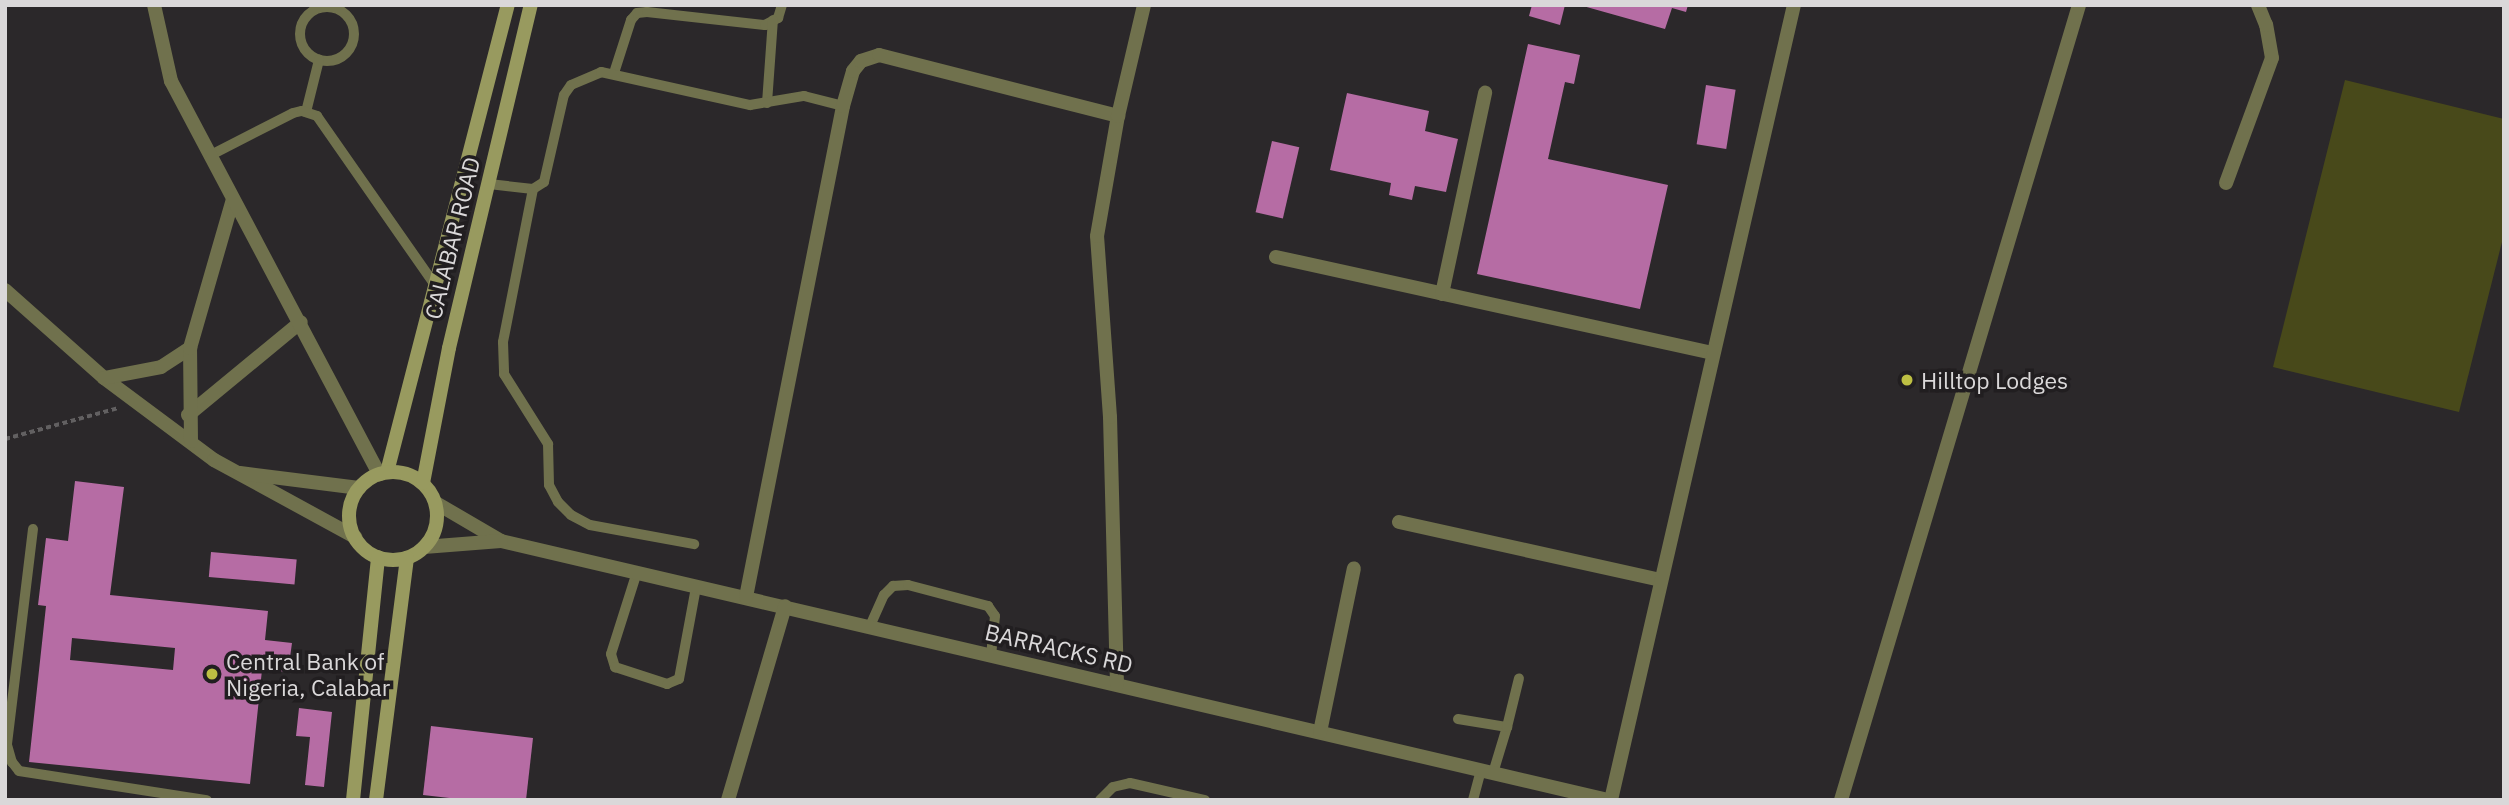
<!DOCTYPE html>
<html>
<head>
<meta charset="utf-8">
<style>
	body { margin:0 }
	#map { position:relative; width:2509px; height:805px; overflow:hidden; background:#2b282a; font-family:"IBM Plex Sans",sans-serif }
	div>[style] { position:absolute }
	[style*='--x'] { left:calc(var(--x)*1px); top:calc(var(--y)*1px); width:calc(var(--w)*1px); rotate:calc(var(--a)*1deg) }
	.green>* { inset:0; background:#48491a }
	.building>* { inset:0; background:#b66ca4; transform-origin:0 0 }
	.path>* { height:3.5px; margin-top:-1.75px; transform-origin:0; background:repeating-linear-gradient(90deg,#626061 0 5px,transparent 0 8.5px) }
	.service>* { height:10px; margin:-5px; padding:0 5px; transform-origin:5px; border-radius:5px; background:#70714d }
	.service>.ring { margin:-5px; padding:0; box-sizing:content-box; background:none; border:10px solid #70714d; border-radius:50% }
	.minor>* { height:14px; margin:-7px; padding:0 7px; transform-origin:7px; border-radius:7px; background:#70714d }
	.tertiary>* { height:14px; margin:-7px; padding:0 7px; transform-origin:7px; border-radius:7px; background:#70714d }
	.secondary>* { height:14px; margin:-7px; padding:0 7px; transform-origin:7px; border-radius:7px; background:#989a5f }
	.secondary>.ring { margin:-7px; padding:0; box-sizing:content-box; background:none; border:14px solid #989a5f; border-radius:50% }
	.dots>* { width:19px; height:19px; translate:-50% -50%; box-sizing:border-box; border:4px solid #211e20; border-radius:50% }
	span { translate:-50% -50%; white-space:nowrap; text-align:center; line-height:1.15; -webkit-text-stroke:7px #211e20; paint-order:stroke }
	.street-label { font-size:23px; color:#dad8d9 }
	.poi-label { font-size:23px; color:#dad8d9 }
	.left { translate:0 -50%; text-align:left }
	.frame { position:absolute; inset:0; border:7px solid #dad8d9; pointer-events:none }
</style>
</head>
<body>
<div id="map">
	<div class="green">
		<div style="clip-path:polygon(2345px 80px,2504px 119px,2504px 234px,2459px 412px,2273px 367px)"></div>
	</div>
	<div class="building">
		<div style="clip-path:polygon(1532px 5px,1565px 5px,1560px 25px,1529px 16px)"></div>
		<div style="clip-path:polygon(1688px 5px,1686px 12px,1672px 8px,1665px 29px,1583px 6px)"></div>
		<div style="clip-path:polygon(1528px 44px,1580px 55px,1574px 84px,1565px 82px,1548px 159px,1668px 185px,1640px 309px,1477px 274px)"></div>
		<div style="left:1706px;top:85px;width:30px;height:60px;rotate:9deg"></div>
		<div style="clip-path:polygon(1347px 93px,1429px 111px,1425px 131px,1458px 139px,1446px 192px,1415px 186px,1412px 200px,1389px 195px,1391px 183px,1330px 170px)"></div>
		<div style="left:1272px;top:141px;width:28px;height:73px;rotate:13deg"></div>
		<div style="clip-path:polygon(evenodd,75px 481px,124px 487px,110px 595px,268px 611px,265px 640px,292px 643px,288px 672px,262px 670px,250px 784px,29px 762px,46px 606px,38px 605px,46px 538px,68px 541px,75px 481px,72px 638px,175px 648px,173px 670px,70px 660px,72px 638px)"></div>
		<div style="left:211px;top:552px;width:86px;height:25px;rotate:5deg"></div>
		<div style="clip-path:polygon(299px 708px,332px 712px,324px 787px,305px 785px,310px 737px,296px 736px)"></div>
		<div style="clip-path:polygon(431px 726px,533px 738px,526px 800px,467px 800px,423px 795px)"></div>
	</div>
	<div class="path">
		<div style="--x:5;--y:439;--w:117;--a:-15.3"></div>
	</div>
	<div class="service">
		<div class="ring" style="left:300px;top:7px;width:44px;height:44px"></div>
		<div style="--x:614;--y:73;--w:56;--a:-72.2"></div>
		<div style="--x:631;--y:20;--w:9;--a:-49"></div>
		<div style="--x:637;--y:13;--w:10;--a:-6"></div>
		<div style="--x:647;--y:12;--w:119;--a:6.3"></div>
		<div style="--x:765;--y:25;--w:15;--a:-28"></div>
		<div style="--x:778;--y:18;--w:14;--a:-73"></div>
		<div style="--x:767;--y:103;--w:83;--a:-85.9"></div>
		<div style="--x:306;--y:112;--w:54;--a:-76"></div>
		<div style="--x:209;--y:156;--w:94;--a:-27.1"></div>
		<div style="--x:293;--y:113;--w:9;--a:-13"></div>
		<div style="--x:302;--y:111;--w:16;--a:18"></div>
		<div style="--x:317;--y:116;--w:210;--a:55.1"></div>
		<div style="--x:489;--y:184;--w:44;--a:6.5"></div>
		<div style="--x:533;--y:189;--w:13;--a:-32"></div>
		<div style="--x:544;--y:182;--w:89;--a:-77.1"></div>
		<div style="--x:564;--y:95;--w:12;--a:-55"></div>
		<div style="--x:571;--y:85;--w:33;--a:-23"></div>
		<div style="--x:601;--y:72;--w:153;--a:12.5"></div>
		<div style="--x:750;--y:105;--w:55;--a:-9.5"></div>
		<div style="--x:804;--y:96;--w:40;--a:14.4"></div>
		<div style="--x:533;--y:189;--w:156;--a:101.1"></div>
		<div style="--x:503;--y:342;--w:32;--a:88"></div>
		<div style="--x:504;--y:374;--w:83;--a:57.8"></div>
		<div style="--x:548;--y:444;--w:41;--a:88.6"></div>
		<div style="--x:549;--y:485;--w:19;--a:62"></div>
		<div style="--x:558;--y:502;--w:18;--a:45"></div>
		<div style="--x:571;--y:515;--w:21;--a:28"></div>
		<div style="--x:590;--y:525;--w:106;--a:10.4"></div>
		<div style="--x:33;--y:529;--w:218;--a:96.9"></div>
		<div style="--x:7;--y:745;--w:18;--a:74"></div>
		<div style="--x:12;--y:762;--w:11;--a:52"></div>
		<div style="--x:19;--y:771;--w:190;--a:8.8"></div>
		<div style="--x:637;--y:572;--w:86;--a:107.6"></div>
		<div style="--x:611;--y:654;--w:14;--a:73"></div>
		<div style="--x:615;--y:667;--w:55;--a:18.1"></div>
		<div style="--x:667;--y:684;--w:13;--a:-23"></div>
		<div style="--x:679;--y:679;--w:94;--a:-79.5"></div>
		<div style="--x:870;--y:626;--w:34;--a:-66"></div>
		<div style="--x:884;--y:595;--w:13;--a:-45"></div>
		<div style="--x:893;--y:586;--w:15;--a:-4"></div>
		<div style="--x:908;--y:585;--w:83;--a:14.7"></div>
		<div style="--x:988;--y:606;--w:12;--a:55"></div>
		<div style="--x:995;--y:616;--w:40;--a:95.7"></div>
		<div style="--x:1458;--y:719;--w:50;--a:9.3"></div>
		<div style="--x:1507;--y:727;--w:48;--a:106.9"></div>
		<div style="--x:1507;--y:727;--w:50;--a:-76.2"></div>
		<div style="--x:1100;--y:800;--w:18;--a:-45"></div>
		<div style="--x:1113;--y:787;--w:17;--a:-13"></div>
		<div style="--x:1130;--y:783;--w:77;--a:12.8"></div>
		<div style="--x:1473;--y:800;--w:31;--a:-75"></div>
	</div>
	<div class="minor">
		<div style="--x:2226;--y:183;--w:133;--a:-69.8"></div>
		<div style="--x:2272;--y:58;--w:34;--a:-100"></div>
		<div style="--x:2266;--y:25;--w:22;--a:-112"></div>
		<div style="--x:1276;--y:257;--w:447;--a:12.4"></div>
		<div style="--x:5;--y:290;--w:132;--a:41.6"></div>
		<div style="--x:104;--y:378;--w:137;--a:36.7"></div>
		<div style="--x:214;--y:460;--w:161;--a:28.6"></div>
		<div style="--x:1442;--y:294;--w:206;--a:-77.9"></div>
		<div style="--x:104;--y:378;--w:58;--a:-10.9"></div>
		<div style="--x:161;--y:367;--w:35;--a:-33"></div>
		<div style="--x:188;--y:415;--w:146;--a:-39.5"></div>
		<div style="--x:191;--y:441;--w:93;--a:-90.6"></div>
		<div style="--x:190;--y:348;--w:155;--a:-73.9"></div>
		<div style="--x:240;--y:473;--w:120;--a:7.2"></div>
		<div style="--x:436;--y:503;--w:75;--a:30.3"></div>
		<div style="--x:501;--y:541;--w:1137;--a:13.17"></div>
		<div style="--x:1399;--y:522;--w:268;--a:12.5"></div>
		<div style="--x:424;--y:547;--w:77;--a:-4.5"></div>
		<div style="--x:746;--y:597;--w:500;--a:-78.82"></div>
		<div style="--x:843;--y:106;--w:36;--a:-74"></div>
		<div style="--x:853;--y:71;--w:13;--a:-51"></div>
		<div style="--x:861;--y:61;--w:19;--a:-18"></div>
		<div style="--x:879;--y:55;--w:247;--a:14.3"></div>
		<div style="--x:1117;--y:684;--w:267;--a:-91.5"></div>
		<div style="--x:1110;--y:417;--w:181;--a:-94.1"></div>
		<div style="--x:1097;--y:236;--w:122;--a:-80.1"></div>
		<div style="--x:1118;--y:116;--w:114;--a:-76.8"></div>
		<div style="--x:1320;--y:732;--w:167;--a:-78.3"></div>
		<div style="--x:728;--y:800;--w:202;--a:-73.6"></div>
		<div style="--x:1611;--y:800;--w:816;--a:-77.04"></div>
		<div style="--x:1841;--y:800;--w:830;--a:-73.33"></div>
	</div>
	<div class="tertiary">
		<div style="--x:154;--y:5;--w:78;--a:77.4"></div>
		<div style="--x:171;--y:81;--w:445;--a:62.1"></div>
	</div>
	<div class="secondary">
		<div style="--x:387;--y:472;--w:482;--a:-75.5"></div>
		<div class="ring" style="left:349px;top:472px;width:74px;height:74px"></div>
		<div style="--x:423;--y:483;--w:137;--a:-79.1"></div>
		<div style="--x:449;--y:348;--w:353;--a:-76.6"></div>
		<div style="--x:353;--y:800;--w:244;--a:-84.1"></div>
		<div style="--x:376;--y:800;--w:244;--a:-82.7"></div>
	</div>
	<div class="dots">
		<div style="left:1907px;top:380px;background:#bdbf43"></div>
		<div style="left:212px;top:674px;background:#bdbf43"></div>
	</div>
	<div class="street-label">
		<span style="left:452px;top:238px;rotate:-76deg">CALABAR ROAD</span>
		<span style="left:1059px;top:648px;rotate:13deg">BARRACKS RD</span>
	</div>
	<div class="poi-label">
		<span class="left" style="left:1921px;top:380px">Hilltop Lodges</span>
		<span class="left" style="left:226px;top:674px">Central Bank of<br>Nigeria, Calabar</span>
	</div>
	<div class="frame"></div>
</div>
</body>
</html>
